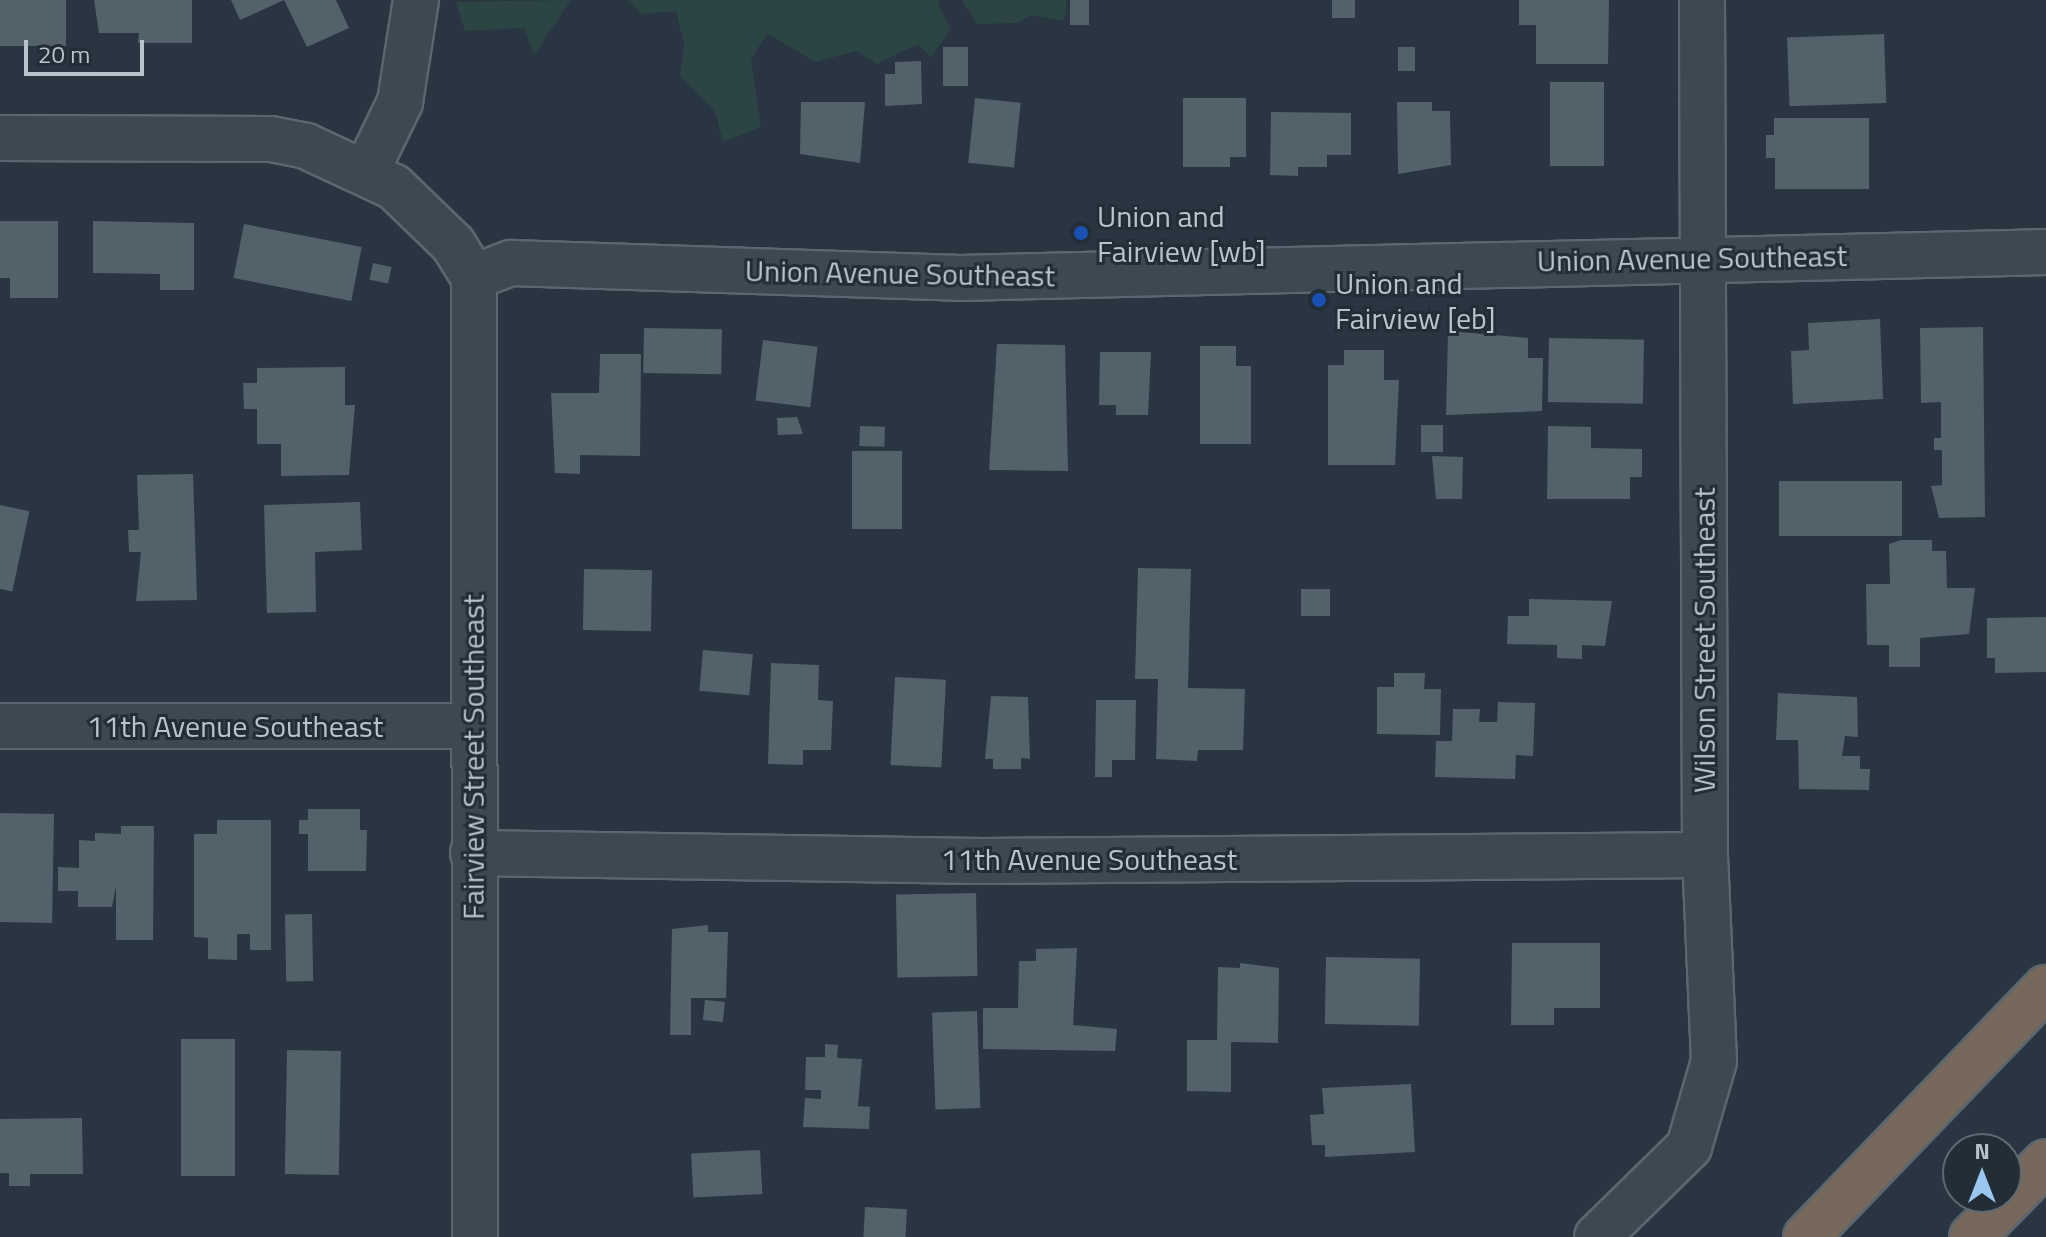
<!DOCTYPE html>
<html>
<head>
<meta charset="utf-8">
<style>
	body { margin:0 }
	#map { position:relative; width:2046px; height:1237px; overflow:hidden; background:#293641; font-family:"Titillium Web",sans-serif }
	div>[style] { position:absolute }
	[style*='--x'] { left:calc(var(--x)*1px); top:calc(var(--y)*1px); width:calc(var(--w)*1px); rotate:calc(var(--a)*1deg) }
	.green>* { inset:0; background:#2c4443 }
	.building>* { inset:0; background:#53616b; transform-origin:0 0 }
	.roads { filter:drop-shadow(2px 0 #5b666e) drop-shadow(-2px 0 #5b666e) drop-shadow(0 2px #5b666e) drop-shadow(0 -2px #5b666e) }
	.street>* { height:44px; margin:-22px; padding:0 22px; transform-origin:22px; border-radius:22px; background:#3d4851 }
	.highway>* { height:44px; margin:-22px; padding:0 22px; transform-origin:22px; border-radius:22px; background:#76685b }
	.dots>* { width:22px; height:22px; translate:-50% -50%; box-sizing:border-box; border:4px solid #222d36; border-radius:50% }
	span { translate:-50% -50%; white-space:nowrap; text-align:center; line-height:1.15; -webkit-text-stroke:6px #222d36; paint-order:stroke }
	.poi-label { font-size:30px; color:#bac3cb }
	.left { translate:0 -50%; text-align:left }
	.street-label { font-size:30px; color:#bac3cb }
	.north { position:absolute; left:1942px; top:1133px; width:80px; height:80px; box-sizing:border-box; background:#222d36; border:2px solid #5f6972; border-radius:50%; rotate:0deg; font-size:22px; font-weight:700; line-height:32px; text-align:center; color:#bac3cb }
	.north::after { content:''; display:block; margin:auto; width:28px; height:36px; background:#9ac6f0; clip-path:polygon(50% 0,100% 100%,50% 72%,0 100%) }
	.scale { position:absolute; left:24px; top:40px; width:120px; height:36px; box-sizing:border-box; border:4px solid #bac3cb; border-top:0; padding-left:10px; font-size:24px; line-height:28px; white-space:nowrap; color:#bac3cb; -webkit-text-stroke:6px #222d36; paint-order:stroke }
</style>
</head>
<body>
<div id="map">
	<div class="green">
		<div style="clip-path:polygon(571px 0,534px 55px,524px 28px,465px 31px,456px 2px)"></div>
		<div style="clip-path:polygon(627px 0,941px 0,938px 5px,951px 29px,931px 57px,918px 44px,877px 64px,857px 51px,815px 62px,767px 33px,751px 60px,761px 127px,723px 142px,715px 111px,680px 76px,684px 44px,676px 11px,642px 14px)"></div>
		<div style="clip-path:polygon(962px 0,1066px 0,1067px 2px,1064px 21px,1031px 15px,1017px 23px,977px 24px)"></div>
	</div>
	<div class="building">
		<div style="left:0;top:0;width:66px;height:46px"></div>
		<div style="clip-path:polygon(94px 0,192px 0,192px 43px,138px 43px,139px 33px,99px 33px)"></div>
		<div style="clip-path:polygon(231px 0,284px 0,240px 20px)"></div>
		<div style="clip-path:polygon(284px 0,336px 0,349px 28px,307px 47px)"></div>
		<div style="left:1070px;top:0;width:19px;height:25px"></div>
		<div style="left:1332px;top:0;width:23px;height:18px"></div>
		<div style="clip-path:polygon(1519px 0,1609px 0,1608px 64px,1536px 64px,1536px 25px,1519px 25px)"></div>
		<div style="left:1884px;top:34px;width:69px;height:97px;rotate:88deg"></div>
		<div style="left:943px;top:47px;width:25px;height:39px"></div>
		<div style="left:1398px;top:47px;width:17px;height:24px"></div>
		<div style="clip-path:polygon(921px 61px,922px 104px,885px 106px,885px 74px,895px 74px,895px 62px)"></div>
		<div style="left:1550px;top:82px;width:54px;height:84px"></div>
		<div style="left:975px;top:98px;width:46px;height:65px;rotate:6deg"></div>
		<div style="clip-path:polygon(1183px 98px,1246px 98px,1246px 157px,1230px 157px,1230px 167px,1183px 167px)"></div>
		<div style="clip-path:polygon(801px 102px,865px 102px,860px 163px,800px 154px)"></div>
		<div style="clip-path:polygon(1397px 102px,1432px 102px,1432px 111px,1450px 111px,1451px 165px,1398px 174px)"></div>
		<div style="clip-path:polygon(1271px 112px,1351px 113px,1351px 155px,1327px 155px,1327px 167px,1298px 167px,1298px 176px,1270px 175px)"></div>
		<div style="clip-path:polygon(1774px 118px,1869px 118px,1869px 189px,1775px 189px,1775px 158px,1766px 158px,1766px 135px,1774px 135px)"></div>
		<div style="clip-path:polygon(0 221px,58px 221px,58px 298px,10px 298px,10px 278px,0 278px)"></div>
		<div style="clip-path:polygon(93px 221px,194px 223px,194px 290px,160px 290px,160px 274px,93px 273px)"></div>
		<div style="left:244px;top:224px;width:120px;height:55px;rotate:11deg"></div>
		<div style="left:373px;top:263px;width:19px;height:17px;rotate:12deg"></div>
		<div style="clip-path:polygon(1880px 319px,1883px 399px,1793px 404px,1791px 351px,1809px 350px,1808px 323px)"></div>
		<div style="clip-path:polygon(1983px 327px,1985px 517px,1939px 518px,1931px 486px,1942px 485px,1942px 450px,1934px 450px,1934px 438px,1941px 438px,1941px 402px,1921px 403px,1920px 328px)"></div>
		<div style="left:644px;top:328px;width:78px;height:45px;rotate:1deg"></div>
		<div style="clip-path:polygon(1448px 331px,1528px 338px,1528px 358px,1543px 358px,1542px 411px,1446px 415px)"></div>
		<div style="left:1549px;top:338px;width:95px;height:64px;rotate:1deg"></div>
		<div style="left:763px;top:340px;width:55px;height:61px;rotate:7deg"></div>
		<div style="clip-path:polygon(997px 344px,1065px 345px,1068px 471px,989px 470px)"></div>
		<div style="clip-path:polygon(1200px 346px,1236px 346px,1236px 366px,1251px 366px,1251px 444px,1200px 444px)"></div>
		<div style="clip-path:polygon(1344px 350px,1384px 350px,1384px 380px,1399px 380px,1395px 465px,1328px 465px,1328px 365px,1344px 365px)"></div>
		<div style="clip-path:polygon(1100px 352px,1151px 352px,1148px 415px,1116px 415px,1116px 405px,1099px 405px)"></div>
		<div style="clip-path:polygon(600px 354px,641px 354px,640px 456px,580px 455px,580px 474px,555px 473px,551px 393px,599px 393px)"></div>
		<div style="clip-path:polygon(345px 367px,345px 405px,355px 405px,349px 475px,281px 476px,281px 444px,257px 444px,257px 409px,244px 409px,243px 383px,257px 383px,257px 368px)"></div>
		<div style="clip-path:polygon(797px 417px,803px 434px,778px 435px,777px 418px)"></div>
		<div style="left:1421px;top:425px;width:22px;height:27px"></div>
		<div style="left:860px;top:426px;width:25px;height:20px;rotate:2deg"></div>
		<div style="clip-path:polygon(1548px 426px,1591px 427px,1591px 448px,1642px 449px,1642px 477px,1630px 477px,1630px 499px,1547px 499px)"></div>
		<div style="left:852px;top:451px;width:50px;height:78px"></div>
		<div style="clip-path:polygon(1432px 456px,1463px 457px,1462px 499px,1436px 499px)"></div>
		<div style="clip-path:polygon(193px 474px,197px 600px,136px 601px,141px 552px,129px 552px,128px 530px,139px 530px,137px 475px)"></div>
		<div style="left:1779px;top:481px;width:123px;height:55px"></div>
		<div style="clip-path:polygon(360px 502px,362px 550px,315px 552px,316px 612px,267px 613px,264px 505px)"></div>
		<div style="left:0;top:505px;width:30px;height:82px;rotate:12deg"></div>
		<div style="clip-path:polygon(1901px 540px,1932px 540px,1932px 551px,1946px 551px,1947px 588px,1975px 588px,1969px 634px,1920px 638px,1920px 667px,1889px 667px,1889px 645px,1867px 645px,1866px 584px,1890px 584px,1889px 544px)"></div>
		<div style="clip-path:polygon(1138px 568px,1191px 569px,1188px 688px,1245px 689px,1243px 750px,1198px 750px,1197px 761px,1156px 759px,1158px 679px,1135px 679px)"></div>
		<div style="left:584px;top:569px;width:68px;height:61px;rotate:1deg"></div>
		<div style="left:1301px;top:589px;width:29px;height:27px"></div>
		<div style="clip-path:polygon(1529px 599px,1612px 601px,1605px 646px,1582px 645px,1582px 659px,1557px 658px,1557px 645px,1507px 644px,1508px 616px,1529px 616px)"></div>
		<div style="clip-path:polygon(2046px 617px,2046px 672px,1995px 673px,1995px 658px,1987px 658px,1987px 618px)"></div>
		<div style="left:703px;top:650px;width:50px;height:41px;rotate:5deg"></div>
		<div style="clip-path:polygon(771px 663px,819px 665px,818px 700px,833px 701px,831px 750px,803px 750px,803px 765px,768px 764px)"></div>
		<div style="clip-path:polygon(1394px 673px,1425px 673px,1424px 689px,1441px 689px,1440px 735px,1377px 734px,1377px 687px,1394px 687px)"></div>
		<div style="left:895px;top:677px;width:51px;height:88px;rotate:3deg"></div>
		<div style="clip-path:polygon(1778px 693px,1857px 697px,1858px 737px,1845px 736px,1842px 756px,1860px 756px,1860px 769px,1870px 769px,1869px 790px,1799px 789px,1798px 740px,1776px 740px)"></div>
		<div style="clip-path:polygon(991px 696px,1028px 697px,1030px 759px,1021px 758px,1021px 769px,993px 769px,993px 759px,985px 759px)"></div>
		<div style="clip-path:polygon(1096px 700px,1136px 700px,1135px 760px,1112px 760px,1112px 777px,1095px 777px)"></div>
		<div style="clip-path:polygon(1498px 702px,1535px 703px,1533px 756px,1516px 755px,1515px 779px,1435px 777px,1436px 741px,1452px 741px,1453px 709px,1480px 709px,1479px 722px,1497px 722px)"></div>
		<div style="clip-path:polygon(308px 809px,360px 809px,360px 830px,367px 830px,366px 871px,308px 871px,308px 834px,299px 834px,299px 820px,308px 820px)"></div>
		<div style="left:0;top:813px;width:54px;height:109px;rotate:1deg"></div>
		<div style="clip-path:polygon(217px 820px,271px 820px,271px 950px,250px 950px,250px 934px,237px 934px,237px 960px,208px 959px,208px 938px,194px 937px,194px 834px,217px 834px)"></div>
		<div style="clip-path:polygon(121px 826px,154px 826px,153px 940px,116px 940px,116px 886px,112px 907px,78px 907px,78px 891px,58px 891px,58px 867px,79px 868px,79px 840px,95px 841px,95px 833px,121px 834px)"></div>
		<div style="left:976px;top:893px;width:83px;height:80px;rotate:89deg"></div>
		<div style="left:312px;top:914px;width:67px;height:27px;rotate:89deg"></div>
		<div style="clip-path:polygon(708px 925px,708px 932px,728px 932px,726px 998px,691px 998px,691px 1035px,670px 1035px,672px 929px)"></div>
		<div style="clip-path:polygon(1512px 943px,1600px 943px,1600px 1008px,1554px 1008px,1554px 1025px,1511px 1025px)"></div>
		<div style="clip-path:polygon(1077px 948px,1073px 1025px,1117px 1029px,1115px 1051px,983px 1049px,983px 1008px,1018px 1008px,1019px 961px,1036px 961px,1036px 949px)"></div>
		<div style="left:1326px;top:957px;width:94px;height:67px;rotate:1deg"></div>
		<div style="clip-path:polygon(1240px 963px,1279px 968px,1278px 1043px,1231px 1042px,1231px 1092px,1187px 1091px,1187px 1040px,1217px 1040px,1218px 967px,1240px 968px)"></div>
		<div style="left:705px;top:1000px;width:20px;height:20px;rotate:6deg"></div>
		<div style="left:977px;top:1011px;width:97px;height:45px;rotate:88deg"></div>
		<div style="left:181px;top:1039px;width:54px;height:137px"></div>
		<div style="clip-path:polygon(825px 1044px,838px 1045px,837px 1058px,862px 1059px,858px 1106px,870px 1107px,869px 1129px,803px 1127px,805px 1098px,821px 1099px,821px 1090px,805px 1090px,806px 1057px,825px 1057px)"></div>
		<div style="left:287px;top:1050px;width:54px;height:124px;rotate:1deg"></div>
		<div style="clip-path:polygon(1411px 1084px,1415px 1152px,1325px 1157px,1325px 1145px,1312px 1145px,1310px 1115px,1324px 1114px,1322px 1088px)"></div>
		<div style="clip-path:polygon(82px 1118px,83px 1174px,30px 1174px,30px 1186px,9px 1186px,9px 1173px,0 1173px,0 1119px)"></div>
		<div style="left:760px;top:1150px;width:44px;height:69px;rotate:87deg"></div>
		<div style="left:865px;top:1207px;width:42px;height:30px;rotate:3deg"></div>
	</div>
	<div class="roads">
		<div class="street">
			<div style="--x:0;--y:138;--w:271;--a:0.2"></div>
			<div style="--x:271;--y:139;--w:36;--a:11"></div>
			<div style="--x:306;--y:146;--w:97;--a:25"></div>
			<div style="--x:394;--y:187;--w:82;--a:44"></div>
			<div style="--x:453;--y:244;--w:39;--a:58"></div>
			<div style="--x:367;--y:170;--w:76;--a:-64.1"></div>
			<div style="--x:400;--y:102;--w:103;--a:-81.1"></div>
			<div style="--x:474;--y:277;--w:40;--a:-21"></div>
			<div style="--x:511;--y:263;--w:449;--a:1.9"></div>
			<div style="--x:960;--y:278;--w:1086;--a:-1.37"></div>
			<div style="--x:474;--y:277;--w:960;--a:89.94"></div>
			<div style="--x:0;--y:726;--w:470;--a:0"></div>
			<div style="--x:473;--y:853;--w:510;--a:0.9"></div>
			<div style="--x:983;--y:861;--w:722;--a:-0.48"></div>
			<div style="--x:1597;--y:1237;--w:129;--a:-44.4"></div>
			<div style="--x:1689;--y:1147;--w:90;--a:-73.8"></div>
			<div style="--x:1714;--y:1061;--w:206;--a:-92.5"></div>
			<div style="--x:1705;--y:855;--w:855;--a:-90.2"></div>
		</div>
		<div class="highway">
			<div style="--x:1806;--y:1237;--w:346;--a:-46.1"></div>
			<div style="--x:1972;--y:1237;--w:105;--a:-45.4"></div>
		</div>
	</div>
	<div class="dots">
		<div style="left:1081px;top:233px;background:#1a4fb4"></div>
		<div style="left:1319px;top:300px;background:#1a4fb4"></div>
	</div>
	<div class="poi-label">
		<span class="left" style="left:1097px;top:233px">Union and<br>Fairview [wb]</span>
		<span class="left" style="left:1335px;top:300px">Union and<br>Fairview [eb]</span>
	</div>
	<div class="street-label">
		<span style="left:1692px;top:258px;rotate:-1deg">Union Avenue Southeast</span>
		<span style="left:900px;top:273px;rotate:1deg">Union Avenue Southeast</span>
		<span style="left:1704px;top:640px;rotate:-90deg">Wilson Street Southeast</span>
		<span style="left:235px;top:726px">11th Avenue Southeast</span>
		<span style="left:473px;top:757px;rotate:-90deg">Fairview Street Southeast</span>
		<span style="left:1089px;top:859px">11th Avenue Southeast</span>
	</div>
	<div class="north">N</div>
	<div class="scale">20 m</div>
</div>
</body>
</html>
